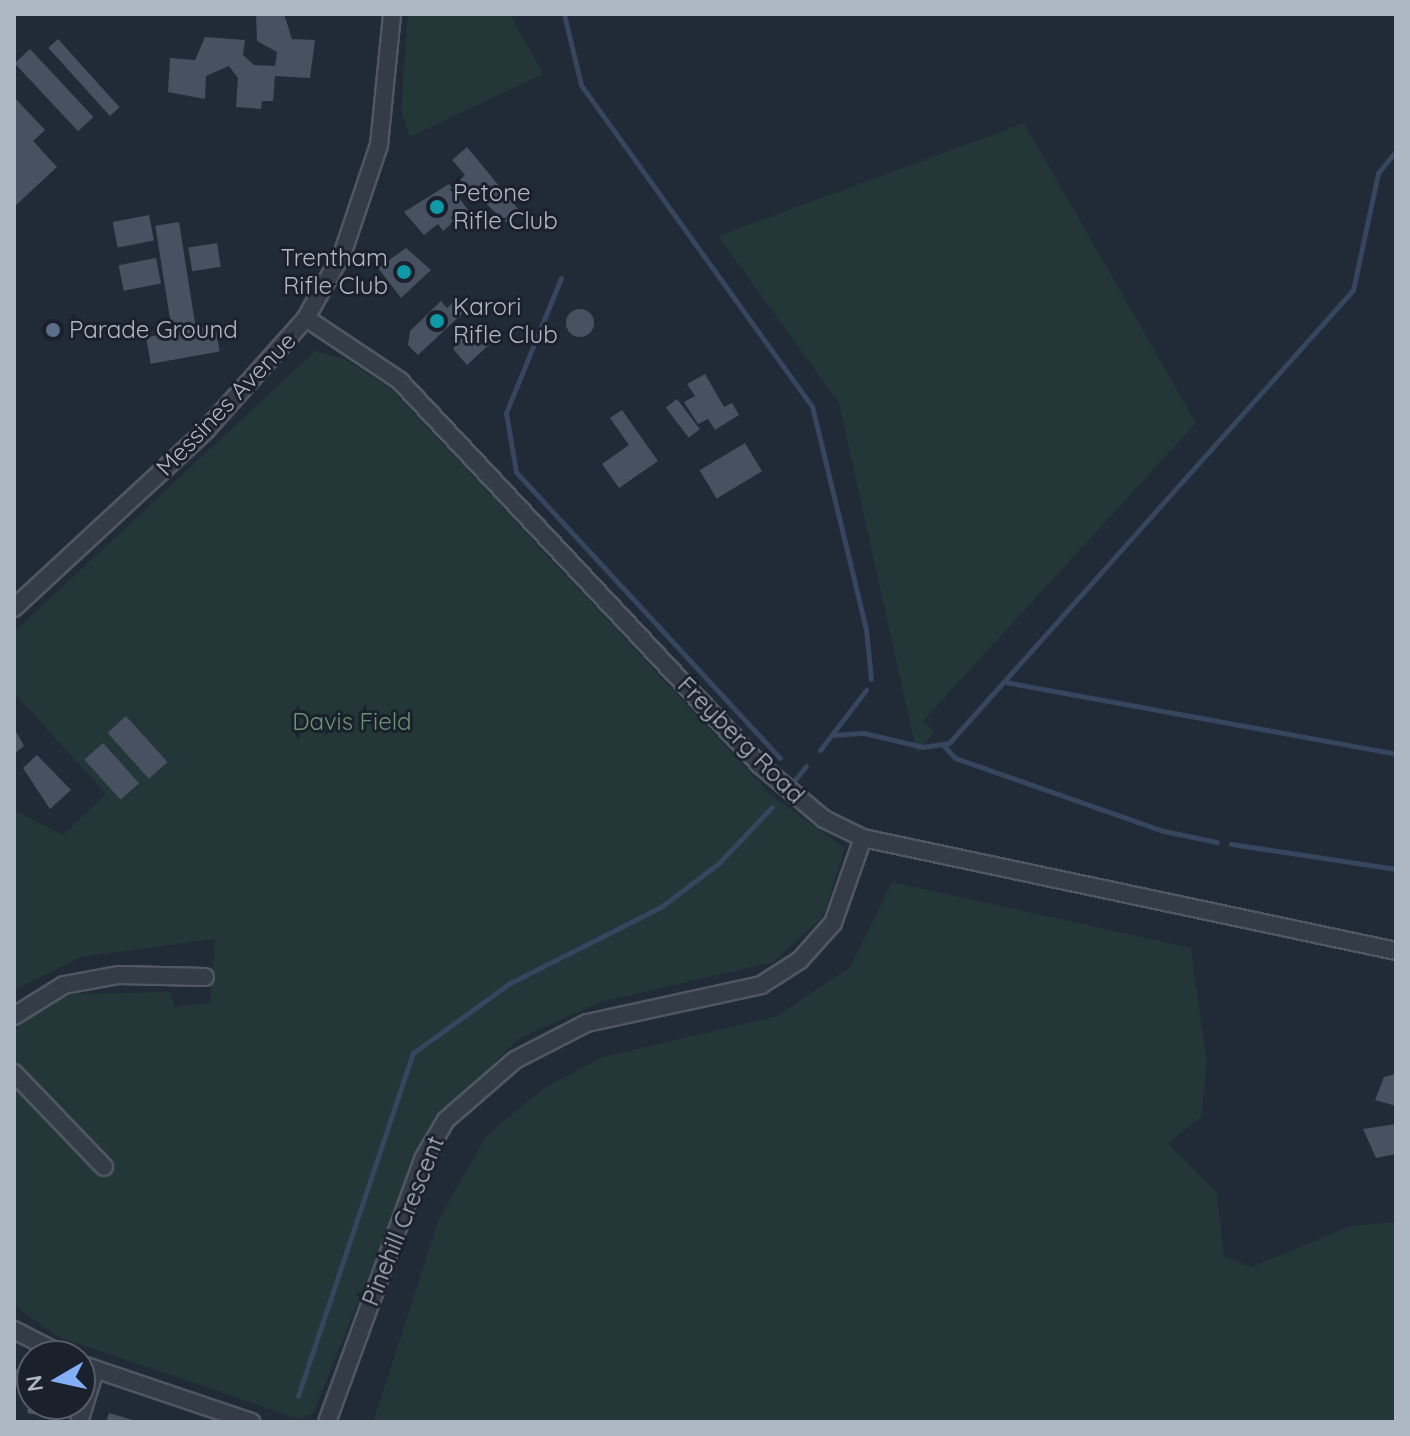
<!DOCTYPE html>
<html>
<head>
<meta charset="utf-8">
<style>
	body { margin:0 }
	#map { position:relative; width:1410px; height:1436px; overflow:hidden; background:#212a37; font-family:Quicksand,sans-serif }
	div>[style] { position:absolute }
	[style*='--x'] { left:calc(var(--x)*1px); top:calc(var(--y)*1px); width:calc(var(--w)*1px); rotate:calc(var(--a)*1deg) }
	.green>* { inset:0; background:#233638 }
	.stream>* { height:5px; margin:-2.5px; padding:0 2.5px; transform-origin:2.5px; border-radius:2.5px; background:#35465e }
	.building>* { inset:0; background:#475161; transform-origin:0 0 }
	.round { border-radius:50% }
	.roads { filter:drop-shadow(2px 0 #4f5762) drop-shadow(-2px 0 #4f5762) drop-shadow(0 2px #4f5762) drop-shadow(0 -2px #4f5762) }
	.minor>* { height:16px; margin:-8px; padding:0 8px; transform-origin:8px; border-radius:8px; background:#343c48 }
	.dots>* { width:22px; height:22px; translate:-50% -50%; box-sizing:border-box; border:4px solid #1a212c; border-radius:50% }
	span { translate:-50% -50%; white-space:nowrap; text-align:center; line-height:1.15; -webkit-text-stroke:6px #1a212c; paint-order:stroke }
	.poi-label { font-size:24px; color:#aeb7c4 }
	.left { translate:0 -50%; text-align:left }
	.right { translate:-100% -50%; text-align:right }
	.street-label { font-size:24px; color:#aeb7c4 }
	.park-label { font-size:24px; color:#679471 }
	.frame { position:absolute; inset:0; border:16px solid #aeb7c4; pointer-events:none }
	.north { position:absolute; left:16px; top:1340px; width:80px; height:80px; box-sizing:border-box; background:#1a212c; border:2px solid #555d69; border-radius:50%; rotate:261deg; font-size:22px; font-weight:700; line-height:32px; text-align:center; color:#aeb7c4 }
	.north::after { content:''; display:block; margin:auto; width:28px; height:36px; background:#82aff5; clip-path:polygon(50% 0,100% 100%,50% 72%,0 100%) }
</style>
</head>
<body>
<div id="map">
	<div class="green">
		<div style="clip-path:polygon(408px 14px,510px 14px,543px 74px,410px 137px,401px 112px)"></div>
		<div style="clip-path:polygon(1024px 123px,1196px 423px,923px 721px,934px 732px,917px 754px,839px 403px,718px 236px)"></div>
		<div style="clip-path:polygon(315px 351px,345px 359px,393px 390px,771px 795px,845px 848px,823px 917px,774px 962px,601px 1002px,518px 1039px,427px 1130px,313px 1414px,299px 1419px,56px 1336px,14px 1305px,14px 1031px,40px 1006px,72px 994px,170px 992px,175px 1007px,210px 1003px,215px 939px,81px 957px,14px 990px,14px 810px,63px 835px,106px 794px,14px 693px,14px 632px)"></div>
		<div style="clip-path:polygon(892px 882px,1191px 948px,1207px 1062px,1201px 1117px,1168px 1143px,1217px 1193px,1224px 1256px,1252px 1267px,1350px 1226px,1396px 1222px,1396px 1422px,373px 1422px,439px 1219px,486px 1136px,545px 1087px,603px 1057px,777px 1016px,850px 967px)"></div>
	</div>
	<div class="stream">
		<div style="--x:564;--y:14;--w:73;--a:76.5"></div>
		<div style="--x:581;--y:85;--w:395;--a:54.3"></div>
		<div style="--x:812;--y:406;--w:229;--a:76.4"></div>
		<div style="--x:866;--y:629;--w:50;--a:84.3"></div>
		<div style="--x:561;--y:278;--w:146;--a:112.2"></div>
		<div style="--x:506;--y:413;--w:60;--a:80.4"></div>
		<div style="--x:516;--y:472;--w:389;--a:47.3"></div>
		<div style="--x:1005;--y:682;--w:398;--a:10.4"></div>
		<div style="--x:833;--y:735;--w:31;--a:-4"></div>
		<div style="--x:864;--y:733;--w:61;--a:13.3"></div>
		<div style="--x:923;--y:747;--w:26;--a:-9"></div>
		<div style="--x:949;--y:743;--w:607;--a:-48.27"></div>
		<div style="--x:1353;--y:290;--w:120;--a:-77.9"></div>
		<div style="--x:1378;--y:173;--w:28;--a:-51"></div>
		<div style="--x:944;--y:746;--w:16;--a:47"></div>
		<div style="--x:955;--y:758;--w:221;--a:19.3"></div>
		<div style="--x:1164;--y:831;--w:54;--a:11.7"></div>
		<div style="--x:820;--y:750;--w:76;--a:-52.5"></div>
		<div style="--x:794;--y:781;--w:19;--a:-51"></div>
		<div style="--x:1231;--y:844;--w:167;--a:8.6"></div>
		<div style="--x:298;--y:1396;--w:362;--a:-71.5"></div>
		<div style="--x:413;--y:1053;--w:120;--a:-35.8"></div>
		<div style="--x:510;--y:983;--w:169;--a:-26.7"></div>
		<div style="--x:661;--y:907;--w:73;--a:-37.2"></div>
		<div style="--x:719;--y:863;--w:77;--a:-46.6"></div>
	</div>
	<div class="building">
		<div style="clip-path:polygon(256px 14px,284px 14px,292px 39px,315px 40px,310px 78px,275px 76px,273px 101px,262px 101px,261px 109px,236px 107px,238px 78px,229px 66px,206px 76px,205px 99px,168px 92px,170px 58px,195px 60px,205px 37px,245px 40px,243px 55px,254px 65px,275px 66px,277px 52px,257px 41px)"></div>
		<div style="left:58px;top:39px;width:92px;height:13px;rotate:48deg"></div>
		<div style="left:30px;top:49px;width:93px;height:21px;rotate:47deg"></div>
		<div style="clip-path:polygon(14px 97px,45px 130px,33px 141px,57px 167px,14px 207px)"></div>
		<div style="clip-path:polygon(467px 147px,518px 209px,507px 223px,460px 180px,465px 175px,452px 160px)"></div>
		<div style="clip-path:polygon(449px 184px,468px 210px,443px 231px,438px 224px,424px 235px,404px 212px)"></div>
		<div style="left:149px;top:215px;width:26px;height:37px;rotate:79deg"></div>
		<div style="left:179px;top:222px;width:103px;height:24px;rotate:81deg"></div>
		<div style="left:217px;top:243px;width:24px;height:29px;rotate:81deg"></div>
		<div style="clip-path:polygon(406px 248px,431px 270px,401px 298px,378px 268px)"></div>
		<div style="left:156px;top:258px;width:26px;height:38px;rotate:79deg"></div>
		<div style="clip-path:polygon(455px 300px,465px 311px,418px 355px,408px 345px,410px 331px,441px 301px,447px 308px)"></div>
		<div class="round" style="left:566px;top:309px;width:28px;height:28px"></div>
		<div style="left:215px;top:325px;width:27px;height:70px;rotate:80deg"></div>
		<div style="clip-path:polygon(471px 326px,493px 341px,467px 365px,453px 349px)"></div>
		<div style="clip-path:polygon(705px 374px,724px 407px,732px 403px,739px 415px,715px 430px,708px 419px,698px 424px,684px 402px,695px 396px,687px 384px)"></div>
		<div style="left:677px;top:399px;width:38px;height:14px;rotate:53deg"></div>
		<div style="clip-path:polygon(622px 410px,658px 461px,619px 488px,602px 464px,629px 445px,610px 418px)"></div>
		<div style="left:745px;top:443px;width:33px;height:53px;rotate:59deg"></div>
		<div style="left:126px;top:716px;width:62px;height:25px;rotate:48deg"></div>
		<div style="clip-path:polygon(14px 728px,24px 746px,14px 754px)"></div>
		<div style="left:103px;top:743px;width:54px;height:25px;rotate:48deg"></div>
		<div style="clip-path:polygon(37px 755px,71px 790px,50px 809px,23px 768px)"></div>
		<div style="clip-path:polygon(1396px 1074px,1396px 1106px,1375px 1100px,1384px 1077px)"></div>
		<div style="clip-path:polygon(1396px 1124px,1396px 1154px,1376px 1158px,1363px 1129px)"></div>
		<div style="clip-path:polygon(14px 1366px,25px 1378px,14px 1389px)"></div>
		<div style="clip-path:polygon(32px 1385px,32px 1404px,67px 1404px,60px 1419px,27px 1413px)"></div>
		<div style="clip-path:polygon(109px 1413px,136px 1421px,136px 1422px,106px 1422px)"></div>
	</div>
	<div class="roads">
		<div class="minor">
			<div style="--x:306;--y:318;--w:112;--a:33.7"></div>
			<div style="--x:399;--y:380;--w:528;--a:46.84"></div>
			<div style="--x:760;--y:765;--w:84;--a:40.2"></div>
			<div style="--x:824;--y:819;--w:43;--a:26"></div>
			<div style="--x:863;--y:838;--w:545;--a:11.97"></div>
			<div style="--x:14;--y:608;--w:262;--a:-42.8"></div>
			<div style="--x:206;--y:430;--w:150;--a:-48.2"></div>
			<div style="--x:306;--y:318;--w:76;--a:-60.7"></div>
			<div style="--x:343;--y:252;--w:113;--a:-71.4"></div>
			<div style="--x:379;--y:145;--w:132;--a:-84.3"></div>
			<div style="--x:14;--y:1016;--w:59;--a:-31.8"></div>
			<div style="--x:64;--y:985;--w:56;--a:-10.3"></div>
			<div style="--x:119;--y:975;--w:86;--a:1.3"></div>
			<div style="--x:14;--y:1073;--w:130;--a:46.2"></div>
			<div style="--x:14;--y:1330;--w:57;--a:27"></div>
			<div style="--x:80;--y:1364;--w:181;--a:18.7"></div>
			<div style="--x:79;--y:1422;--w:53;--a:-72.6"></div>
			<div style="--x:327;--y:1422;--w:280;--a:-69.9"></div>
			<div style="--x:423;--y:1159;--w:45;--a:-59.5"></div>
			<div style="--x:446;--y:1120;--w:91;--a:-41"></div>
			<div style="--x:515;--y:1060;--w:81;--a:-27.2"></div>
			<div style="--x:587;--y:1023;--w:178;--a:-12.3"></div>
			<div style="--x:761;--y:985;--w:46;--a:-32.7"></div>
			<div style="--x:800;--y:960;--w:50;--a:-48.3"></div>
			<div style="--x:833;--y:923;--w:90;--a:-70.6"></div>
		</div>
	</div>
	<div class="dots">
		<div style="left:437px;top:207px;background:#0f9aa8"></div>
		<div style="left:404px;top:272px;background:#0f9aa8"></div>
		<div style="left:437px;top:321px;background:#0f9aa8"></div>
		<div style="left:53px;top:330px;background:#5c6f8a"></div>
	</div>
	<div class="poi-label">
		<span class="left" style="left:453px;top:207px">Petone<br>Rifle Club</span>
		<span class="right" style="left:388px;top:272px">Trentham<br>Rifle Club</span>
		<span class="left" style="left:453px;top:321px">Karori<br>Rifle Club</span>
		<span class="left" style="left:69px;top:330px">Parade Ground</span>
	</div>
	<div class="street-label">
		<span style="left:226px;top:404px;rotate:-46deg">Messines Avenue</span>
		<span style="left:741px;top:740px;rotate:45deg">Freyberg Road</span>
		<span style="left:403px;top:1221px;rotate:-68deg">Pinehill Crescent</span>
	</div>
	<div class="park-label">
		<span style="left:352px;top:722px">Davis Field</span>
	</div>
	<div class="frame"></div>
	<div class="north">N</div>
</div>
</body>
</html>
